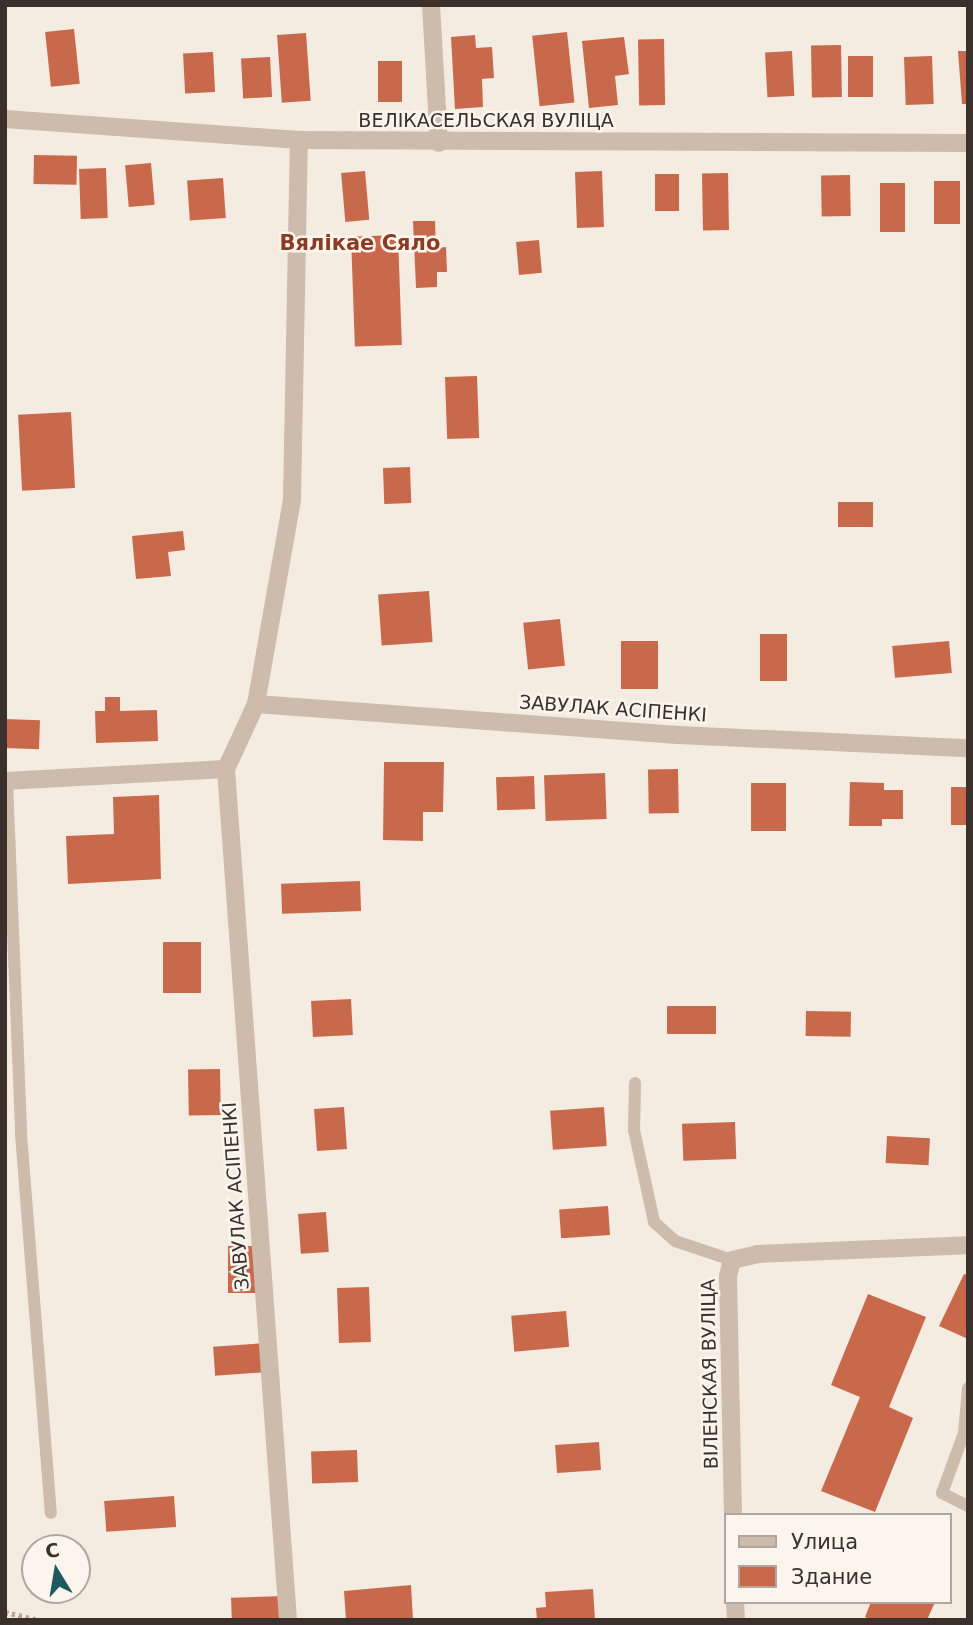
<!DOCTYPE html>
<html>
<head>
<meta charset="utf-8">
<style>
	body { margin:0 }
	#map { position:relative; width:973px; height:1625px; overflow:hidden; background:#f4ebe1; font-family:"DejaVu Sans",sans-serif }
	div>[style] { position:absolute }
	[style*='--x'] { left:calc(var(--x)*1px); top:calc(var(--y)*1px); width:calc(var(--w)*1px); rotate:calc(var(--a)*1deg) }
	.building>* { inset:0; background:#c8694b; transform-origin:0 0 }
	.path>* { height:4.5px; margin-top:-2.25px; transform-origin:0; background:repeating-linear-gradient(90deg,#b9a596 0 3.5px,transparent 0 7px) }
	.service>* { height:12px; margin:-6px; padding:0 6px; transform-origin:6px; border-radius:6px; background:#cdbbac }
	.minor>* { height:18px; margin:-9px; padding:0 9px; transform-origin:9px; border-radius:9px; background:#cdbbac }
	span { translate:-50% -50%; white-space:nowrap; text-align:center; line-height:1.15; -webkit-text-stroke:5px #fbf5ee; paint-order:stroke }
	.street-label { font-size:19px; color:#3b302b }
	.neighbourhood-label { font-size:21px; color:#8c3b22; font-weight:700 }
	.frame { position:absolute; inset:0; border:7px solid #3b302b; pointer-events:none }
	.legend { position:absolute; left:724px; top:1513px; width:228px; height:91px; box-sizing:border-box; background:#fbf5ee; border:2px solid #aea6a0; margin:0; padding:9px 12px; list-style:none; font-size:21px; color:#3b302b }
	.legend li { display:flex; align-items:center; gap:14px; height:35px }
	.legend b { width:35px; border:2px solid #aea6a0 }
	.north { position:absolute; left:21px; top:1534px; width:70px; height:70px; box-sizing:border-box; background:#fbf5ee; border:2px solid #aea6a0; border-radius:50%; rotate:349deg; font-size:19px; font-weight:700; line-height:28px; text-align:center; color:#3b302b }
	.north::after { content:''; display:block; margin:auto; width:24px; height:32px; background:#1f5a5e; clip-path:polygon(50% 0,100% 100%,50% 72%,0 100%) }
</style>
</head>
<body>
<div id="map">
	<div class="building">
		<div style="left:74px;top:29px;width:55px;height:29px;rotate:84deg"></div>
		<div style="left:567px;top:32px;width:71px;height:35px;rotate:84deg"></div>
		<div style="left:306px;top:33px;width:68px;height:29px;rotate:86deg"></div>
		<div style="clip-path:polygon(475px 35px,476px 48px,492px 47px,494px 78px,482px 79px,483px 107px,455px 109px,451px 37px)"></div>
		<div style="clip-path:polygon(624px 37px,629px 74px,615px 76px,618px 105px,589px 108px,582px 41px)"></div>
		<div style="left:664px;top:39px;width:66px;height:26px;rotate:89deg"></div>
		<div style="left:841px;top:45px;width:52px;height:30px;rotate:89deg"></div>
		<div style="left:792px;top:51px;width:45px;height:27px;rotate:87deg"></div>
		<div style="clip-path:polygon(958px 51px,968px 51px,968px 104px,962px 104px)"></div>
		<div style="left:213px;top:52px;width:40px;height:30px;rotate:87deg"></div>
		<div style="left:848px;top:56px;width:25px;height:41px"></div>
		<div style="left:932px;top:56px;width:48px;height:28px;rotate:88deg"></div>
		<div style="left:270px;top:57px;width:40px;height:29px;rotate:87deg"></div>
		<div style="left:378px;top:61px;width:24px;height:41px"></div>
		<div style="left:34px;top:155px;width:43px;height:29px;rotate:1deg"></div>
		<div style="left:151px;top:163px;width:42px;height:26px;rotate:85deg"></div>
		<div style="left:106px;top:168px;width:50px;height:27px;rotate:88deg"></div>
		<div style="left:365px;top:171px;width:49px;height:24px;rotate:85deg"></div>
		<div style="left:602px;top:171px;width:56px;height:27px;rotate:88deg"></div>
		<div style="left:728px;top:173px;width:57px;height:26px;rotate:89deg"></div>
		<div style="left:655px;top:174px;width:24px;height:37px"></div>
		<div style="left:850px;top:175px;width:41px;height:29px;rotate:89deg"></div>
		<div style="left:223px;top:178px;width:40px;height:36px;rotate:86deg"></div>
		<div style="left:934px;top:181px;width:26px;height:43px"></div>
		<div style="left:880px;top:183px;width:25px;height:49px"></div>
		<div style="clip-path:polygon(413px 221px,435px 221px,436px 248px,446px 247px,447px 272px,437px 272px,437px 287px,416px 288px)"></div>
		<div style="left:398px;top:235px;width:110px;height:47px;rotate:88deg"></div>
		<div style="left:539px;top:240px;width:33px;height:23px;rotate:85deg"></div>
		<div style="left:477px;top:376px;width:62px;height:32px;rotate:88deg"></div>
		<div style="left:71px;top:412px;width:76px;height:53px;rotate:87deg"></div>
		<div style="left:410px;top:467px;width:36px;height:27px;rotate:88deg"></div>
		<div style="left:873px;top:502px;width:25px;height:35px;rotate:90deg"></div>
		<div style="clip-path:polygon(183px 531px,185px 550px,168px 552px,171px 576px,136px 579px,132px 536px)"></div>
		<div style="left:429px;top:591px;width:51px;height:51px;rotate:86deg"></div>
		<div style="left:560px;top:619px;width:47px;height:37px;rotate:84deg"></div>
		<div style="left:760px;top:634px;width:27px;height:47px"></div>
		<div style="left:658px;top:641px;width:48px;height:37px;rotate:90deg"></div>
		<div style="left:949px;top:641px;width:32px;height:57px;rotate:85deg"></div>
		<div style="clip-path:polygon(105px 697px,120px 697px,120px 711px,157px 710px,158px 741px,96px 743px,95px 711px,105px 711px)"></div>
		<div style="left:5px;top:719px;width:35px;height:29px;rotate:2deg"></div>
		<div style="clip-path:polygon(384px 762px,444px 762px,443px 812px,423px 812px,423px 841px,383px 840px)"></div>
		<div style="left:678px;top:769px;width:44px;height:30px;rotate:89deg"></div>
		<div style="left:605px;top:773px;width:46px;height:61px;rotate:88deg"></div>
		<div style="left:534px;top:776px;width:33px;height:38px;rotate:88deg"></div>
		<div style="clip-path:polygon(850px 782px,884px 783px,884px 790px,903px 790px,903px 819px,882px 819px,882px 826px,849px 826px)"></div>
		<div style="left:751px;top:783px;width:35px;height:48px"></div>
		<div style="left:951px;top:787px;width:17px;height:38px"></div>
		<div style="clip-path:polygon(159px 795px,161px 879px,68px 884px,66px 836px,114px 834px,113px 797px)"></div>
		<div style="left:360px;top:881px;width:30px;height:79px;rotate:88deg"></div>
		<div style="left:163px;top:942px;width:38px;height:51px"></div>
		<div style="left:351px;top:999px;width:36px;height:40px;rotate:87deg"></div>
		<div style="left:667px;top:1006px;width:49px;height:28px"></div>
		<div style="left:806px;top:1011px;width:45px;height:25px;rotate:1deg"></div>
		<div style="left:220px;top:1069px;width:46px;height:32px;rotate:89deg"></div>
		<div style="left:344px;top:1107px;width:42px;height:30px;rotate:86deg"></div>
		<div style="left:604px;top:1107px;width:39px;height:54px;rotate:86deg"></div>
		<div style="left:735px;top:1122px;width:37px;height:53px;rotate:88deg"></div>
		<div style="left:887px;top:1136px;width:43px;height:27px;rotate:3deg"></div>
		<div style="left:608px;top:1206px;width:29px;height:49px;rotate:86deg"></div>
		<div style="left:326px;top:1212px;width:40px;height:28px;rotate:86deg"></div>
		<div style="left:228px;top:1246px;width:31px;height:47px"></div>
		<div style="clip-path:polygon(964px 1274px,968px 1275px,968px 1339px,939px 1326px)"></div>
		<div style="left:369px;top:1287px;width:55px;height:32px;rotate:88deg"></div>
		<div style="clip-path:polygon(868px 1294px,926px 1317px,889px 1407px,913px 1418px,875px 1512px,821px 1491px,860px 1397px,831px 1385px)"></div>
		<div style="left:566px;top:1311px;width:36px;height:55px;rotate:85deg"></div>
		<div style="left:266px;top:1343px;width:29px;height:53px;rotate:86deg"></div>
		<div style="left:599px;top:1442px;width:28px;height:44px;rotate:86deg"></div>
		<div style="left:357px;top:1450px;width:32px;height:46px;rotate:88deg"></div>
		<div style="left:174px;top:1496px;width:31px;height:70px;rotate:86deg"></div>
		<div style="clip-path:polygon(411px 1585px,413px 1620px,346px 1620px,344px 1591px)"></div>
		<div style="clip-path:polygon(593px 1589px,595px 1620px,537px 1620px,536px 1608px,546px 1607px,545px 1592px)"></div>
		<div style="left:283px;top:1596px;width:24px;height:52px;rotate:88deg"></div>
		<div style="clip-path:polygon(871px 1602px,935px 1602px,927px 1620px,871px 1620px,865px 1617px)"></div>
	</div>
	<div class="path">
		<div style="--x:5;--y:1612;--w:36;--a:13"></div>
	</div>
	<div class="service">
		<div style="--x:7;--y:781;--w:353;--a:87.7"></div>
		<div style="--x:21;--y:1134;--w:380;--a:85.5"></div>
		<div style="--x:635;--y:1083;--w:47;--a:91.2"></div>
		<div style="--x:634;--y:1130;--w:94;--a:77.7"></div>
		<div style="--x:654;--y:1222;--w:28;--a:42"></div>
		<div style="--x:675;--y:1241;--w:60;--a:18.4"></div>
		<div style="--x:968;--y:1388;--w:45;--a:95.1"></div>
		<div style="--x:964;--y:1433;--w:64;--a:110.1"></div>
		<div style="--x:942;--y:1493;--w:29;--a:27"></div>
	</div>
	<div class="minor">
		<div style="--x:431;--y:5;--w:138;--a:86.7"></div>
		<div style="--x:5;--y:119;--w:295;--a:4.1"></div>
		<div style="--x:299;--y:140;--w:669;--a:0.26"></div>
		<div style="--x:256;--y:704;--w:423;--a:4.2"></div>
		<div style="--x:678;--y:735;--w:290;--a:2.6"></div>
		<div style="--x:5;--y:781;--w:221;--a:-3.1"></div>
		<div style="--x:733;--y:1515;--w:239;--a:-91.2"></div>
		<div style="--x:728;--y:1276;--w:16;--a:-76"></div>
		<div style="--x:732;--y:1260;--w:26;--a:-13"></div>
		<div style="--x:757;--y:1254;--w:211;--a:-2.4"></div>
		<div style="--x:735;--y:1602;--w:18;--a:87"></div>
		<div style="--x:288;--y:1620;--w:853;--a:-94.17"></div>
		<div style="--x:226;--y:769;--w:72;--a:-65.2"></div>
		<div style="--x:256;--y:704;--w:208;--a:-80"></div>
		<div style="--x:292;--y:499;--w:359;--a:-88.9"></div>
	</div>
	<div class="street-label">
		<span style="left:486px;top:121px">ВЕЛІКАСЕЛЬСКАЯ ВУЛІЦА</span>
		<span style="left:613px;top:709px;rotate:4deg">ЗАВУЛАК АСІПЕНКІ</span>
		<span style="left:236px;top:1196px;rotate:-94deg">ЗАВУЛАК АСІПЕНКІ</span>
		<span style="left:710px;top:1374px;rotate:-91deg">ВІЛЕНСКАЯ ВУЛІЦА</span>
	</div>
	<div class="neighbourhood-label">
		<span style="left:360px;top:243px">Вялікае Сяло</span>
	</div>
	<div class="frame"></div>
	<ul class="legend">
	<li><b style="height:9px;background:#cdbbac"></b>Улица</li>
	<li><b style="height:19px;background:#c8694b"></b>Здание</li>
	</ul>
	<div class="north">С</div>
</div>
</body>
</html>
